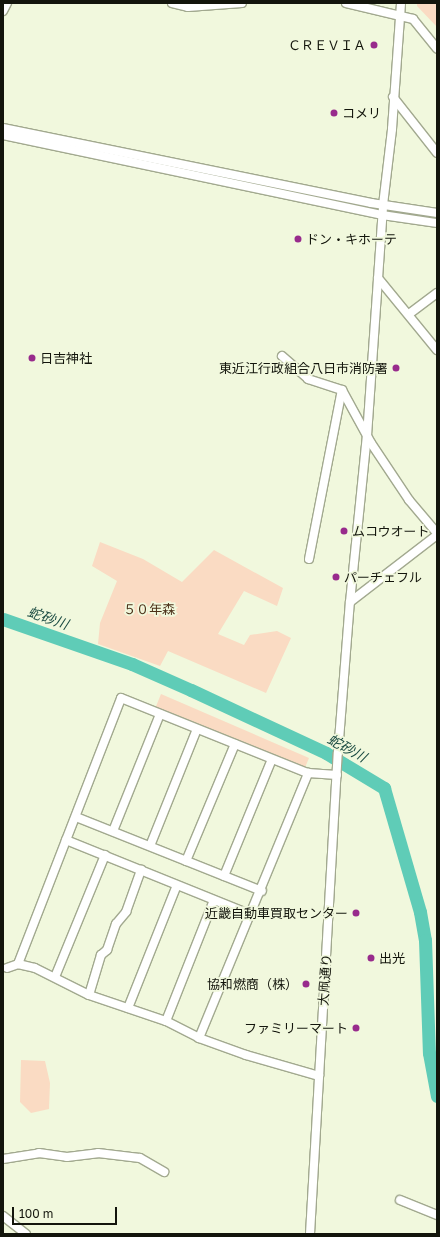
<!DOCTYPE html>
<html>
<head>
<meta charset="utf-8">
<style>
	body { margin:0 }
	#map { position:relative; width:440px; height:1237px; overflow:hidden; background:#f1f8dd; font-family:"Golos Text","Noto Sans JP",sans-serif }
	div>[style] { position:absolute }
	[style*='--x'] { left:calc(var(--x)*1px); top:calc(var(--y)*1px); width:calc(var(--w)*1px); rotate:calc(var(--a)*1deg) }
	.green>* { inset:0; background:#fadbc3 }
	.river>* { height:13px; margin:-6.5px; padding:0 6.5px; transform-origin:6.5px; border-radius:6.5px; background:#5fccb7 }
	.roads { filter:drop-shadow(1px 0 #a2a98f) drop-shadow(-1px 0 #a2a98f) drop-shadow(0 1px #a2a98f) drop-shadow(0 -1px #a2a98f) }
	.minor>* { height:8px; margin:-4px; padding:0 4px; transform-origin:4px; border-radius:4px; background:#fff }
	.dots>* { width:11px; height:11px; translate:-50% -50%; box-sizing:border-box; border:2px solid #f1f8dd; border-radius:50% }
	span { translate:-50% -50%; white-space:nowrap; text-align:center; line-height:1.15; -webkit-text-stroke:3.5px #f1f8dd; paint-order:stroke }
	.poi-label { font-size:13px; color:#13150c }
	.right { translate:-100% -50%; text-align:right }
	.left { translate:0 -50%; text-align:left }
	.park-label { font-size:13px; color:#4b3018 }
	.street-label { font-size:13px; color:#13150c }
	.water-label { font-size:14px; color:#1b4b42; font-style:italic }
	.frame { position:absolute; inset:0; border:4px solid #13150c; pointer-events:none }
	.scale { position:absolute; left:12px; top:1207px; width:105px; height:18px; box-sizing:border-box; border:2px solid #13150c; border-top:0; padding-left:5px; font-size:12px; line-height:14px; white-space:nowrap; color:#13150c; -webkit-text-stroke:3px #f1f8dd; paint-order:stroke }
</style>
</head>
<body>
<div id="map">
	<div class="green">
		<div style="clip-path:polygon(417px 3px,437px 3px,437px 27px,417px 6px)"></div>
		<div style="clip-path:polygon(100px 542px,143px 559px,182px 582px,214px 550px,283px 588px,277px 606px,244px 591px,218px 634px,244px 645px,250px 635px,277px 631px,291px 638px,266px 693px,168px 651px,160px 666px,98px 644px,100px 623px,117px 581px,92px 566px)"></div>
		<div style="clip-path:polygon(161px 694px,309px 758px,304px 770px,155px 709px)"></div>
		<div style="clip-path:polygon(21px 1060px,45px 1061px,50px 1083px,49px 1109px,31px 1113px,20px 1102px)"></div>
	</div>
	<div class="river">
		<div style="--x:3;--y:619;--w:137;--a:19.2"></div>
		<div style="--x:132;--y:664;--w:64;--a:23.8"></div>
		<div style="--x:191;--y:690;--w:149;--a:25"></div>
		<div style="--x:326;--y:753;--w:68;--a:31.1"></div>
		<div style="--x:384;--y:788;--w:129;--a:73.8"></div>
		<div style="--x:420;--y:912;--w:28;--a:80"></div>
		<div style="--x:425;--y:940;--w:113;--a:88"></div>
		<div style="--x:429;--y:1053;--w:44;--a:79.5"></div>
	</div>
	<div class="roads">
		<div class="minor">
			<div style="--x:172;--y:3;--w:16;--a:14"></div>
			<div style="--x:188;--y:7;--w:54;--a:-4.2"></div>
			<div style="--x:346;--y:3;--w:69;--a:13.4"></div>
			<div style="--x:413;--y:19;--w:38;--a:51"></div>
			<div style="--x:3;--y:11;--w:9;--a:-63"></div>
			<div style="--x:393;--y:97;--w:71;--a:51.8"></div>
			<div style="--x:3;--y:128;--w:376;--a:11.5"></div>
			<div style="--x:371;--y:203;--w:67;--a:8.6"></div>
			<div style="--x:3;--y:135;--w:387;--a:11.9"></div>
			<div style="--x:382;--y:215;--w:56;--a:8.3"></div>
			<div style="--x:378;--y:278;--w:93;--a:50.7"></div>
			<div style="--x:409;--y:314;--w:35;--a:-37"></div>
			<div style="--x:282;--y:356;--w:35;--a:41"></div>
			<div style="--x:308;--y:379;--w:36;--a:18"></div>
			<div style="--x:342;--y:390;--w:60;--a:61.3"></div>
			<div style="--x:371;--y:443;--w:69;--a:56.3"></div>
			<div style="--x:409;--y:500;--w:43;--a:49.7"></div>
			<div style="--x:309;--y:559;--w:172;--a:-79"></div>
			<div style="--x:350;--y:602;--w:110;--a:-37.6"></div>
			<div style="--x:76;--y:817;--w:200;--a:21.7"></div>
			<div style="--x:113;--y:831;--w:126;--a:-68.1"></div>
			<div style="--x:66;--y:840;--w:197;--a:22"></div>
			<div style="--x:150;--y:846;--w:126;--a:-68.1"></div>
			<div style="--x:186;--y:861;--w:127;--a:-67.3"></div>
			<div style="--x:224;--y:876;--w:126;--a:-67.7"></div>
			<div style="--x:18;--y:964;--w:17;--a:13"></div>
			<div style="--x:35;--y:968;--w:60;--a:26.6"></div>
			<div style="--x:89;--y:995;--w:81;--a:18.7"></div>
			<div style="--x:166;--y:1021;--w:37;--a:27"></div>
			<div style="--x:199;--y:1038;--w:50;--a:19.9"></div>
			<div style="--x:246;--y:1055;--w:76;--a:16"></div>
			<div style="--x:7;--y:968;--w:12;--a:-20"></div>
			<div style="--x:18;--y:964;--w:285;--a:-68.8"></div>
			<div style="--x:121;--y:698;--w:201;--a:21.9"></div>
			<div style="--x:308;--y:773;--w:29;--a:4"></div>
			<div style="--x:55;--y:977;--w:132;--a:-67.7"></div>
			<div style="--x:89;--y:995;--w:42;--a:-73.3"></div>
			<div style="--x:101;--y:955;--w:8;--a:-40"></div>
			<div style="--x:107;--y:950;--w:28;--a:-71"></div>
			<div style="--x:116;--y:924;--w:16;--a:-50"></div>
			<div style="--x:126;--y:912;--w:45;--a:-70.3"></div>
			<div style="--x:128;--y:1008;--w:132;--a:-68.3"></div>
			<div style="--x:166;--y:1021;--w:130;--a:-68.4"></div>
			<div style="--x:199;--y:1038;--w:287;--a:-67.6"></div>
			<div style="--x:3;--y:1159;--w:36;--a:-9"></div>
			<div style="--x:39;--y:1153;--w:28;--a:8"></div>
			<div style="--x:67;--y:1157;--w:31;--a:-7"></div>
			<div style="--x:98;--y:1153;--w:42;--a:6.8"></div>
			<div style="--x:140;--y:1158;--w:28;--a:30"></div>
			<div style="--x:400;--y:1200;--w:40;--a:22"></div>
			<div style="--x:3;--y:1216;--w:29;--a:38"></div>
			<div style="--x:310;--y:1234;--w:482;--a:-86.7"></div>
			<div style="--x:338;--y:753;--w:151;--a:-85.5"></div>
			<div style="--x:350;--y:602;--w:167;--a:-84.2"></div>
			<div style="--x:367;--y:436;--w:232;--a:-86"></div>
			<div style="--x:383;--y:205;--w:77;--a:-83.2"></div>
			<div style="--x:392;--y:129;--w:126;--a:-85.9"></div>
		</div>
	</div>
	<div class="dots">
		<div style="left:374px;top:45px;background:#982b8c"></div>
		<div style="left:334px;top:113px;background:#982b8c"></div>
		<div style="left:298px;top:239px;background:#982b8c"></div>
		<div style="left:32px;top:358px;background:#982b8c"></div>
		<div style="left:396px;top:368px;background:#982b8c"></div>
		<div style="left:344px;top:531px;background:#982b8c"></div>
		<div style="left:336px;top:577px;background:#982b8c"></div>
		<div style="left:356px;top:913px;background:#982b8c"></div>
		<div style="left:371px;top:958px;background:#982b8c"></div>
		<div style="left:306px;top:984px;background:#982b8c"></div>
		<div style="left:356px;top:1028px;background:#982b8c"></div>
	</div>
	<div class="poi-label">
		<span class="right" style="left:366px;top:45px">ＣＲＥＶＩＡ</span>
		<span class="left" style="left:342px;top:113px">コメリ</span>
		<span class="left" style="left:306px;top:239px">ドン・キホーテ</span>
		<span class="left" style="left:40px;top:358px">日吉神社</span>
		<span class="right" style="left:388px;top:368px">東近江行政組合八日市消防署</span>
		<span class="left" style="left:352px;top:531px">ムコウオート</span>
		<span class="left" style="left:344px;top:577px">パーチェフル</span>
		<span class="right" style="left:348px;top:913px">近畿自動車買取センター</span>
		<span class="left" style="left:379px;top:958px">出光</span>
		<span class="right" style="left:298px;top:984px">協和燃商（株）</span>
		<span class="right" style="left:348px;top:1028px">ファミリーマート</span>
	</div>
	<div class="park-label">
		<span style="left:149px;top:609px">５０年森</span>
	</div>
	<div class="street-label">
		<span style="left:325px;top:980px;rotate:-86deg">大凧通り</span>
	</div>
	<div class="water-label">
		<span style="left:48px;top:618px;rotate:19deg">蛇砂川</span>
		<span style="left:347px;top:748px;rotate:29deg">蛇砂川</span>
	</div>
	<div class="frame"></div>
	<div class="scale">100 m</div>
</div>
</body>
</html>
